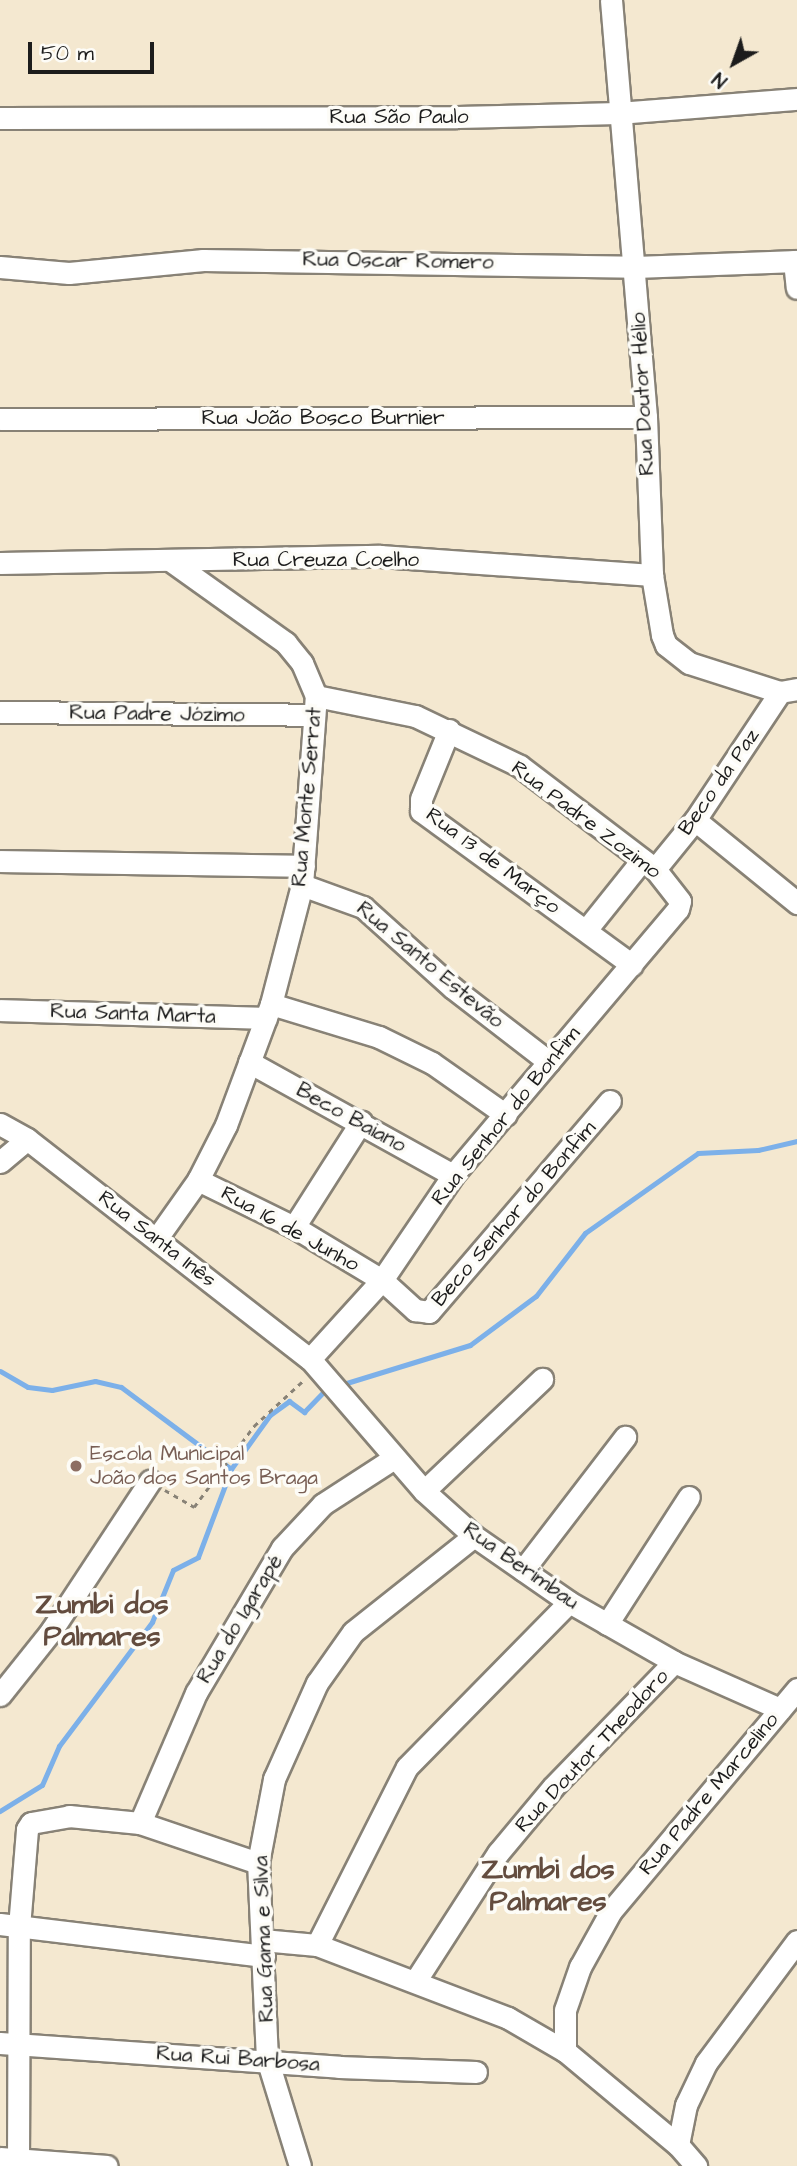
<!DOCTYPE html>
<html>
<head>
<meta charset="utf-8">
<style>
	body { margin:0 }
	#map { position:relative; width:797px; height:2166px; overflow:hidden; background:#f4e8d0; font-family:"Architects Daughter",sans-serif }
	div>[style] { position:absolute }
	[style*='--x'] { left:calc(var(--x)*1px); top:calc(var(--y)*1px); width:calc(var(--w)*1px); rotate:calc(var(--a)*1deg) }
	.stream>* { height:5px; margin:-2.5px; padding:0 2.5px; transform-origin:2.5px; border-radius:2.5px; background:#7cb0e9 }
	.path>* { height:2.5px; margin-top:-1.25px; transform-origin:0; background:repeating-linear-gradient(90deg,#888276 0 5px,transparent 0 10px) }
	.roads { filter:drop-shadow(2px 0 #888276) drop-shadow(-2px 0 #888276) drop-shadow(0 2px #888276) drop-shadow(0 -2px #888276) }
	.street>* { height:21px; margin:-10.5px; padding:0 10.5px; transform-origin:10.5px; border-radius:10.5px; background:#fff }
	.dots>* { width:19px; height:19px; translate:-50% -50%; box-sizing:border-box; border:4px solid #fdfcf7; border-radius:50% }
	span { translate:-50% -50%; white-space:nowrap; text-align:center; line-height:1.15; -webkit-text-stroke:7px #fdfcf7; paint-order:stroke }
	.street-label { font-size:21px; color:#1c1c1c }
	.education-label { font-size:21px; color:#785e54 }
	.left { translate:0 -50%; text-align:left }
	.district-label { font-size:28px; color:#634c3e; font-weight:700 }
	.north { position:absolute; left:699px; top:28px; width:70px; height:70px; -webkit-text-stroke:5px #fdfcf7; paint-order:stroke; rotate:220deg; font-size:19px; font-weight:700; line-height:28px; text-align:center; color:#1c1c1c }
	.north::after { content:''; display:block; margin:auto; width:24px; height:32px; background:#1c1c1c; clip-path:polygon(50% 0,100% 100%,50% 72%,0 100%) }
	.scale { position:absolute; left:28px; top:42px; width:126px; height:32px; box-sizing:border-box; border:4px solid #1c1c1c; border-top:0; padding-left:9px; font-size:21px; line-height:24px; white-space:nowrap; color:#1c1c1c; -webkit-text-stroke:5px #fdfcf7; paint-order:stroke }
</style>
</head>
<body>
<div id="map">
	<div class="stream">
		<div style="--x:0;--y:1371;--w:32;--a:30"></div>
		<div style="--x:28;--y:1387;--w:24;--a:7"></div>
		<div style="--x:52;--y:1390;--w:44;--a:-11.8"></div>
		<div style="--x:95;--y:1381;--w:27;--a:13"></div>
		<div style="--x:121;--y:1387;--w:137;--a:36.7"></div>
		<div style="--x:340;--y:1385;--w:136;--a:-17.1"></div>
		<div style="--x:470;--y:1345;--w:82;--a:-36.6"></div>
		<div style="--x:536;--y:1296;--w:80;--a:-52.1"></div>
		<div style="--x:585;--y:1233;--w:138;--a:-35.3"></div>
		<div style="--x:698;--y:1153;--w:60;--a:-2.9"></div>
		<div style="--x:758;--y:1150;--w:40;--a:-13"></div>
		<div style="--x:0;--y:1811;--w:49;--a:-31.8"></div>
		<div style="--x:42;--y:1785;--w:43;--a:-66.4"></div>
		<div style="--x:59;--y:1746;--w:155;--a:-53.1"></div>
		<div style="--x:152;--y:1622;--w:56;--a:-68"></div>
		<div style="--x:173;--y:1570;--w:28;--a:-27"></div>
		<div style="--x:198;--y:1557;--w:94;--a:-69.4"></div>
		<div style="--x:231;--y:1469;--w:67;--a:-54.2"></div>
		<div style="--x:270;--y:1415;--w:24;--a:-36"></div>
		<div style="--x:289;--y:1401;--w:19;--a:36"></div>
		<div style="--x:304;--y:1412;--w:33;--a:-46"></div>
	</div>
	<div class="path">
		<div style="--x:165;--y:1490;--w:34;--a:30"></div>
		<div style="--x:194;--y:1507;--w:101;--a:-53.5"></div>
		<div style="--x:254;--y:1426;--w:69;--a:-42.7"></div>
	</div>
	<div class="roads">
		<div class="street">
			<div style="--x:611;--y:0;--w:418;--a:85.2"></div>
			<div style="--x:646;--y:417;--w:158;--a:87.8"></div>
			<div style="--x:652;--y:575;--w:61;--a:80.5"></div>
			<div style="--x:662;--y:635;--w:11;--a:68"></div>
			<div style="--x:666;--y:645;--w:29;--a:38"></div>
			<div style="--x:689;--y:663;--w:96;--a:17.7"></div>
			<div style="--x:780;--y:692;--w:17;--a:-10"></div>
			<div style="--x:0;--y:118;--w:457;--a:-0.1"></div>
			<div style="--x:457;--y:117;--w:161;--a:-1.4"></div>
			<div style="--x:618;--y:113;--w:180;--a:-4.5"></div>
			<div style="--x:794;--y:261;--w:27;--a:84"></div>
			<div style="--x:0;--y:267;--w:69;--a:5"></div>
			<div style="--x:69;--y:273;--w:135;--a:-5.5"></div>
			<div style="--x:203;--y:260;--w:432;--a:0.9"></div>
			<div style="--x:635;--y:267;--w:162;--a:-2.1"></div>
			<div style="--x:0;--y:419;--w:646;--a:-0.18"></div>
			<div style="--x:0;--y:563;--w:380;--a:-1.1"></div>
			<div style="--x:380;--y:556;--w:273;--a:4"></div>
			<div style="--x:0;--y:712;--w:314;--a:0.5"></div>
			<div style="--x:449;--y:730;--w:74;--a:112.1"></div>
			<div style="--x:421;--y:799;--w:12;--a:90"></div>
			<div style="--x:421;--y:811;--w:261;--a:36.1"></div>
			<div style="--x:695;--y:820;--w:132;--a:39.1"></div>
			<div style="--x:0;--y:861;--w:304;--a:0.9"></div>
			<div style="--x:655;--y:869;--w:63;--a:-50.8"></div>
			<div style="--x:695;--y:820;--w:154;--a:-56.4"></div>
			<div style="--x:302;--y:885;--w:65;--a:19.8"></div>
			<div style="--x:363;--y:907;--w:121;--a:42"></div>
			<div style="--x:453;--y:988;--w:121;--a:37.6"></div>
			<div style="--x:586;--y:930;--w:90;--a:-51.3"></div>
			<div style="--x:271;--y:1004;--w:113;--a:17"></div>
			<div style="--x:379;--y:1037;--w:59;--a:26.1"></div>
			<div style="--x:432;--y:1063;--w:90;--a:35.1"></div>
			<div style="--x:0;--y:1010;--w:266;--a:1.7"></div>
			<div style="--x:249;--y:1062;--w:233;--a:29"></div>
			<div style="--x:0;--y:1124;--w:31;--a:29"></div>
			<div style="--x:27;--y:1139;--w:358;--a:37.9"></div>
			<div style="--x:310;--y:1359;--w:174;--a:49.2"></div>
			<div style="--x:424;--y:1491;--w:67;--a:42"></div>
			<div style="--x:474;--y:1536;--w:116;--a:34.8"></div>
			<div style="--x:569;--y:1602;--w:121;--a:29.7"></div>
			<div style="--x:674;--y:1662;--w:116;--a:23.9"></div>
			<div style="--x:0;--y:1162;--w:35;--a:-40"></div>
			<div style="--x:198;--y:1180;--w:107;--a:26.1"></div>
			<div style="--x:294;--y:1227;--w:103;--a:31.1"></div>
			<div style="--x:382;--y:1280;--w:45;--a:42.3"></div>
			<div style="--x:415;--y:1310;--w:14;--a:8"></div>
			<div style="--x:429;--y:1312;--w:278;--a:-49.4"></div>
			<div style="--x:294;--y:1227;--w:125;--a:-57.5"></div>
			<div style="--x:157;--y:1238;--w:71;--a:-54.7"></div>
			<div style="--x:198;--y:1180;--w:62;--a:-63"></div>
			<div style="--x:226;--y:1125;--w:129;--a:-69.6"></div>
			<div style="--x:271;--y:1004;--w:123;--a:-75.4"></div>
			<div style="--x:302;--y:885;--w:190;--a:-85.8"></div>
			<div style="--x:316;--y:696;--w:36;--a:-113"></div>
			<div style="--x:302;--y:663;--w:26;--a:-129"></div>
			<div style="--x:286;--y:643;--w:141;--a:-144.5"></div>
			<div style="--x:310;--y:1359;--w:107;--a:-47.7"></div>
			<div style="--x:382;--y:1280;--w:127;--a:-55.9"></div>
			<div style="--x:453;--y:1175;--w:348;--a:-49.8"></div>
			<div style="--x:678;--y:909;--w:8;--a:-76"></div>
			<div style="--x:680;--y:901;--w:41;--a:-128"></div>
			<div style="--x:655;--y:869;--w:170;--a:-142.7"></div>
			<div style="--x:520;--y:766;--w:116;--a:-154.5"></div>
			<div style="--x:415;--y:716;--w:101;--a:-168.6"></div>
			<div style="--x:424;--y:1491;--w:163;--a:-43.5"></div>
			<div style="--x:523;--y:1570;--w:168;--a:-52.5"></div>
			<div style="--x:607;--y:1624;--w:151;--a:-57.2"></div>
			<div style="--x:0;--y:1695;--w:82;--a:-51.4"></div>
			<div style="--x:51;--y:1631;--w:180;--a:-56.6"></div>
			<div style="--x:140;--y:1823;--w:142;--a:-66.7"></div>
			<div style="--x:196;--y:1693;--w:169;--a:-59.3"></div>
			<div style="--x:282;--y:1548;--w:60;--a:-47"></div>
			<div style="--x:323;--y:1504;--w:85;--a:-32.9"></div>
			<div style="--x:0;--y:1924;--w:266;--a:6.9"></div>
			<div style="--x:262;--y:1940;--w:55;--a:5.2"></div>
			<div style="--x:317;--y:1945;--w:204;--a:20.9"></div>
			<div style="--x:508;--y:2018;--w:66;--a:30.1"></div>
			<div style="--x:565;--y:2051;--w:147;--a:39.8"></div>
			<div style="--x:678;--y:2145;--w:28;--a:49"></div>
			<div style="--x:317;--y:1945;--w:199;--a:-63.2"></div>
			<div style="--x:407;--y:1767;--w:231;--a:-45.5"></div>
			<div style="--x:416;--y:1980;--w:151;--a:-57.2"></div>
			<div style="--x:498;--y:1853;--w:86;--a:-50.2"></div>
			<div style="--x:553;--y:1787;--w:174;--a:-45.9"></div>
			<div style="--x:0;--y:2043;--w:340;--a:4"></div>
			<div style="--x:339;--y:2067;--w:137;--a:2.1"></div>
			<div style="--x:565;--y:2051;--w:41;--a:-90"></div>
			<div style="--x:565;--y:2010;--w:46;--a:-70.8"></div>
			<div style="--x:580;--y:1967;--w:64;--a:-61"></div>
			<div style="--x:611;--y:1911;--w:290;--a:-50"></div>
			<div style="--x:678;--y:2145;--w:41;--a:-78.7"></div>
			<div style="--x:686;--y:2105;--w:47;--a:-64.5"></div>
			<div style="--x:706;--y:2063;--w:152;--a:-53.3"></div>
			<div style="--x:0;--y:2158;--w:107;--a:4.3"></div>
			<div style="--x:18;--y:2166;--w:239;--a:-89.8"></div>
			<div style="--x:19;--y:1927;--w:98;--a:-85.3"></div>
			<div style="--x:27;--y:1829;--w:7;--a:-56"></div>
			<div style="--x:31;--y:1823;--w:39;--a:-10"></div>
			<div style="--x:69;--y:1816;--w:71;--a:5.6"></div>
			<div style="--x:140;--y:1823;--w:125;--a:18.7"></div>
			<div style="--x:300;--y:2166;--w:112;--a:-107.1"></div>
			<div style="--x:267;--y:2059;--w:196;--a:-92.6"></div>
			<div style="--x:258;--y:1863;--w:86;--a:-79.2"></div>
			<div style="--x:274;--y:1779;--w:105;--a:-65.9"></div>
			<div style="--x:317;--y:1683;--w:62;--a:-54.8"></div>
			<div style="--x:353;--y:1632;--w:154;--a:-38.4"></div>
		</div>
	</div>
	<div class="dots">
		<div style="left:76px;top:1466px;background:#8d6e63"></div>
	</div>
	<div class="street-label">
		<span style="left:399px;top:117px">Rua São Paulo</span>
		<span style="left:398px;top:261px;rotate:1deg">Rua Oscar Romero</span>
		<span style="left:643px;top:394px;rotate:-93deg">Rua Doutor Hélio</span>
		<span style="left:323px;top:418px">Rua João Bosco Burnier</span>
		<span style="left:326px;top:560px">Rua Creuza Coelho</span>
		<span style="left:157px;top:714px;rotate:1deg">Rua Padre Józimo</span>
		<span style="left:719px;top:782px;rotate:-55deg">Beco da Paz</span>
		<span style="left:307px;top:797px;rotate:-85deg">Rua Monte Serrat</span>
		<span style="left:586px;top:820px;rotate:37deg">Rua Padre Zozimo</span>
		<span style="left:493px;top:861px;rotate:37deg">Rua 13 de Março</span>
		<span style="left:430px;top:965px;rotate:40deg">Rua Santo Estevão</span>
		<span style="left:133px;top:1014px;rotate:2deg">Rua Santa Marta</span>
		<span style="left:506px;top:1116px;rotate:-51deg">Rua Senhor do Bonfim</span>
		<span style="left:351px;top:1118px;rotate:29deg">Beco Baiano</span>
		<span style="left:514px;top:1214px;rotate:-49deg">Beco Senhor do Bonfim</span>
		<span style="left:290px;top:1229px;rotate:29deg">Rua 16 de Junho</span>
		<span style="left:157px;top:1239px;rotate:38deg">Rua Santa Inês</span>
		<span style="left:521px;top:1566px;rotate:35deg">Rua Berimbau</span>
		<span style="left:240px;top:1619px;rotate:-59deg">Rua do Igarapé</span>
		<span style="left:592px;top:1751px;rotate:-47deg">Rua Doutor Theodoro</span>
		<span style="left:709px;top:1794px;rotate:-50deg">Rua Padre Marcelino</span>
		<span style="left:264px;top:1939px;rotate:-92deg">Rua Gama e Silva</span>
		<span style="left:238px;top:2059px;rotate:4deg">Rua Rui Barbosa</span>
	</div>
	<div class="education-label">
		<span class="left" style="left:90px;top:1466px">Escola Municipal<br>João dos Santos Braga</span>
	</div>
	<div class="district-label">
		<span style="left:102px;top:1621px">Zumbi dos<br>Palmares</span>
		<span style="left:548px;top:1886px">Zumbi dos<br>Palmares</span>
	</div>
	<div class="north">N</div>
	<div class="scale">50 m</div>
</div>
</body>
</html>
